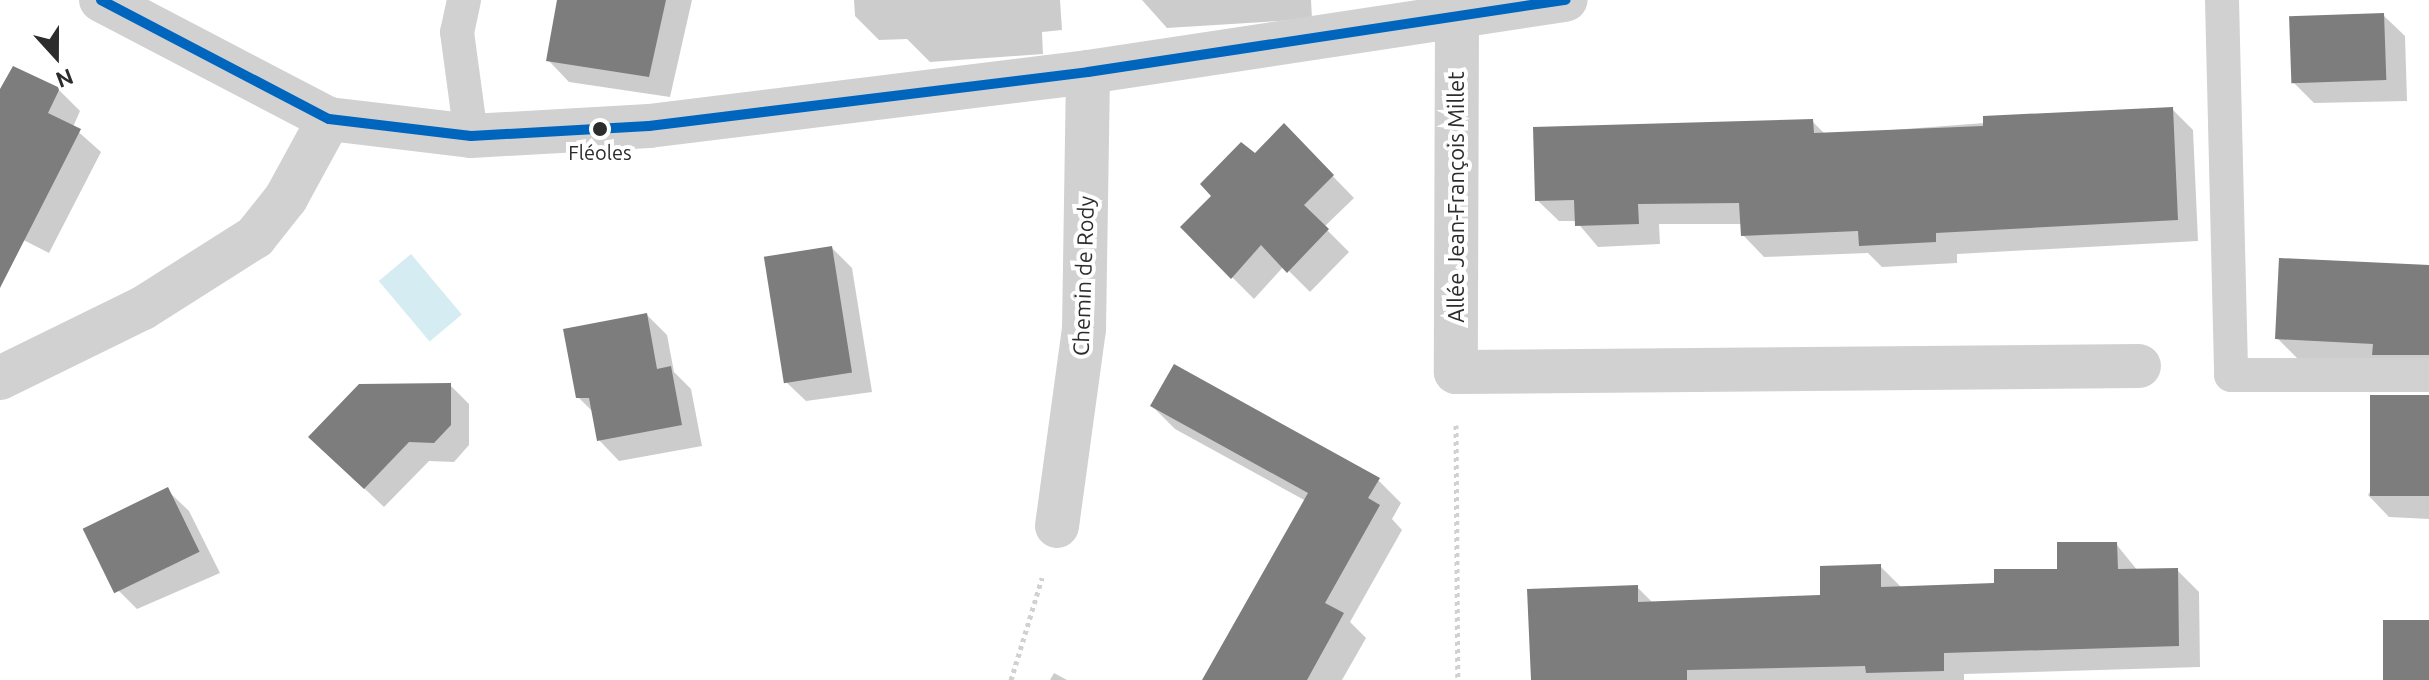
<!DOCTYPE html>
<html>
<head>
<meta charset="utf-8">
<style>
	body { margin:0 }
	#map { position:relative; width:2429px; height:680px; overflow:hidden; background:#fff; font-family:Ubuntu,sans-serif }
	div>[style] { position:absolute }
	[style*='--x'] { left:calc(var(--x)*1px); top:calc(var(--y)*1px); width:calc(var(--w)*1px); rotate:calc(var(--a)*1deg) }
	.water>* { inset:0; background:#d4ecf2; transform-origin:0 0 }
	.shadow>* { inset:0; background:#0003 }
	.building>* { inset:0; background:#7d7d7d; transform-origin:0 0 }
	.path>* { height:5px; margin-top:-2.5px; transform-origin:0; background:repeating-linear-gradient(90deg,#d1d1d1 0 4px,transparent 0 8px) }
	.lane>* { height:34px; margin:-17px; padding:0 17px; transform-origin:17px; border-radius:17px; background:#d1d1d1 }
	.street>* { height:44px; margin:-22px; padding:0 22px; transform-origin:22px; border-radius:22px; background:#d1d1d1 }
	.bus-1>* { height:10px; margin:-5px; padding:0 5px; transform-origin:5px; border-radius:5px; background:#0065bd }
	.dots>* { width:22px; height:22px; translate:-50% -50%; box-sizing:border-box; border:4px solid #fff; border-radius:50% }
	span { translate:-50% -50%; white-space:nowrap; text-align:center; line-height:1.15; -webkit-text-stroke:8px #fff; paint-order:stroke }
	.bus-label { font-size:20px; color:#2c2c2c }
	.street-label { font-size:22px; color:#2c2c2c }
	.north { position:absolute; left:16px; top:16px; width:80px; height:80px; -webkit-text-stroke:6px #fff; paint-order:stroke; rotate:159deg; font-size:22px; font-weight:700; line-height:32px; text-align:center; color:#2c2c2c }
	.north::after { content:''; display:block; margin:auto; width:28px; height:36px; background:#2c2c2c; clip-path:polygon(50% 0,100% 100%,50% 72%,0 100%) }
</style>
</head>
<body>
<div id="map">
	<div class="water">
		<div style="left:411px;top:254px;width:79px;height:42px;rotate:50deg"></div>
	</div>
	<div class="shadow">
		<div style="clip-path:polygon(559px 0,692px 0,670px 97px,569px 82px,548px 60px)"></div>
		<div style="clip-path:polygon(854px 0,1060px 0,1062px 30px,1042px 32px,1043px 54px,930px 62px,907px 39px,879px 40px,855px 16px)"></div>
		<div style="clip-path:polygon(1311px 0,1312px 19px,1167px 28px,1142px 0)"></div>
		<div style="clip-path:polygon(2383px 15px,2405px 36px,2407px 101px,2314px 103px,2293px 82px)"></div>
		<div style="clip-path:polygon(14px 68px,59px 90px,80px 111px,73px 127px,101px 152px,49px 253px,0 228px,0 96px)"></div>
		<div style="clip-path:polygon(2172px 109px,2193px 130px,2198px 241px,1957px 254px,1957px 263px,1882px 267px,1868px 253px,1764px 257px,1743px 235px,1742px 224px,1659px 224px,1660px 244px,1598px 247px,1576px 221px,1559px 221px,1537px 200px,1812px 121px,1826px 135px)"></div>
		<div style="clip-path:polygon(1284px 126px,1354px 198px,1324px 227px,1349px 252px,1310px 292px,1284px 266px,1254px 299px,1182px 227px)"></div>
		<div style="clip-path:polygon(832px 248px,852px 268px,872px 392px,806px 401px,785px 381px)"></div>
		<div style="clip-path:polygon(2429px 267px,2429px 382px,2304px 365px,2277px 338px)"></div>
		<div style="clip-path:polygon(647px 315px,667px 335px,674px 372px,691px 389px,702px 446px,619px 461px,599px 440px,594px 413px,578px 397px)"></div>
		<div style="clip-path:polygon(450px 385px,469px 404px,469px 445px,454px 462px,429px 461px,384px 507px,330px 456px)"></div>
		<div style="clip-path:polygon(2429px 396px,2429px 519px,2389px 517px,2368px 495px)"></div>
		<div style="clip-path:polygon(1152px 406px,1378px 480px,1401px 503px,1392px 519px,1402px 530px,1350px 622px,1366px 638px,1342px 680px,1204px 680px,1306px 501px,1175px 429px)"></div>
		<div style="clip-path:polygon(167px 490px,189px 511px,220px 573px,137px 609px,115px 587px)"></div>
		<div style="clip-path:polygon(2116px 544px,2138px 571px,2177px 570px,2199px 592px,2200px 667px,1964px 674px,1964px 680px,1533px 680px,1637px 587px,1654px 604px,1822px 597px,1880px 566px,1902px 588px,1996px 585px,2059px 571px)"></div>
		<div style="clip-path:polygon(1054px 673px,1067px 680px,1050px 680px)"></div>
	</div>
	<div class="building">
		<div style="clip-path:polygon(557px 0,666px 0,649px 77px,546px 61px)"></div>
		<div style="left:2384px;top:13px;width:67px;height:95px;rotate:88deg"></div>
		<div style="clip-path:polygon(13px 66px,60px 88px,48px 113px,81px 129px,0 288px,0 89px)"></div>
		<div style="clip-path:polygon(2173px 107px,2178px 220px,1936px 233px,1936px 242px,1859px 246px,1858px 231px,1741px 236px,1739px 203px,1638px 204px,1639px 224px,1575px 226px,1574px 200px,1535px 201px,1533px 127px,1813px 119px,1814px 133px,1983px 126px,1983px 116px)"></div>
		<div style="clip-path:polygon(1284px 123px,1334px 175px,1304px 205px,1329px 229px,1287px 273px,1261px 245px,1231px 279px,1180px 227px,1211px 196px,1200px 184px,1241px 142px,1255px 153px)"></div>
		<div style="left:832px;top:246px;width:128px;height:69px;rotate:81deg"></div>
		<div style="clip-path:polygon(2279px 258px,2429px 265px,2429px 355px,2372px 355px,2373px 344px,2275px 339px)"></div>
		<div style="clip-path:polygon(647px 313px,657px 369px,671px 366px,682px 425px,597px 441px,589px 398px,576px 398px,563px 329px)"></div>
		<div style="clip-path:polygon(1174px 364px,1380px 478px,1368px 498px,1380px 505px,1325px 603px,1344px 613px,1307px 680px,1202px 680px,1308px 493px,1150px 406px)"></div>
		<div style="clip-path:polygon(451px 383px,451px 425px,434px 443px,409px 442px,364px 489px,308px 437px,359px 384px)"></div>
		<div style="left:2370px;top:395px;width:59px;height:101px"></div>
		<div style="left:168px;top:487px;width:72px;height:95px;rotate:64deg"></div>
		<div style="clip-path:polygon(2057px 542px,2117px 542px,2118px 569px,2178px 568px,2179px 646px,1944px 653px,1944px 671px,1866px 673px,1865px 666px,1687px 670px,1687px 680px,1531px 680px,1527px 589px,1638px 585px,1638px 602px,1820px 595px,1820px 566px,1881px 564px,1881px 587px,1994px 583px,1994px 569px,2057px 569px)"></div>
		<div style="left:2429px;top:620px;width:60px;height:46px;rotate:90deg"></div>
	</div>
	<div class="path">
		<div style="--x:1456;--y:425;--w:255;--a:89.6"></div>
		<div style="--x:1011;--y:680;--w:107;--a:-73.1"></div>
	</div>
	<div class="lane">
		<div style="--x:464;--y:0;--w:33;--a:102"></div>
		<div style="--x:457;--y:32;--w:105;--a:82.3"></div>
		<div style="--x:2222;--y:0;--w:375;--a:88.6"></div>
		<div style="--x:2231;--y:375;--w:198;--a:0"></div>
	</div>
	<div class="street">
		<div style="--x:101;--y:0;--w:257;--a:27.6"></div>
		<div style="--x:329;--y:119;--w:143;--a:6.8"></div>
		<div style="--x:471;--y:136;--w:178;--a:-3.2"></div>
		<div style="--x:649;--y:126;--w:442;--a:-7"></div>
		<div style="--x:1088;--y:72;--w:483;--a:-8.6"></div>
		<div style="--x:1457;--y:21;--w:351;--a:90.2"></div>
		<div style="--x:1456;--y:372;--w:683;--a:-0.5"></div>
		<div style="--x:0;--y:378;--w:159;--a:-26.1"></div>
		<div style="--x:143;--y:308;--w:133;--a:-32.4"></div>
		<div style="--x:255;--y:237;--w:50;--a:-51.5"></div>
		<div style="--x:286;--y:198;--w:90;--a:-61.4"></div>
		<div style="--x:1057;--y:526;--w:199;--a:-82.2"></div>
		<div style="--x:1084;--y:329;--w:257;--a:-89.1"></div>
	</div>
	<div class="bus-1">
		<div style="--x:101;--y:0;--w:257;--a:27.6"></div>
		<div style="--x:329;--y:119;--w:143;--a:6.8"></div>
		<div style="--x:471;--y:136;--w:178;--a:-3.2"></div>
		<div style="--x:649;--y:126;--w:442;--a:-7"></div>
		<div style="--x:1088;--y:72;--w:483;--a:-8.6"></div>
	</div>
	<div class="dots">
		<div style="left:600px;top:129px;background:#2c2c2c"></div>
	</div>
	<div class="bus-label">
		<span style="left:600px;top:152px">Fléoles</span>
	</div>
	<div class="street-label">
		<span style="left:1456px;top:197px;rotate:-90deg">Allée Jean-François Millet</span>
		<span style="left:1083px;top:276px;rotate:-88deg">Chemin de Rody</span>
	</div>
	<div class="north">N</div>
</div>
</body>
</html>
